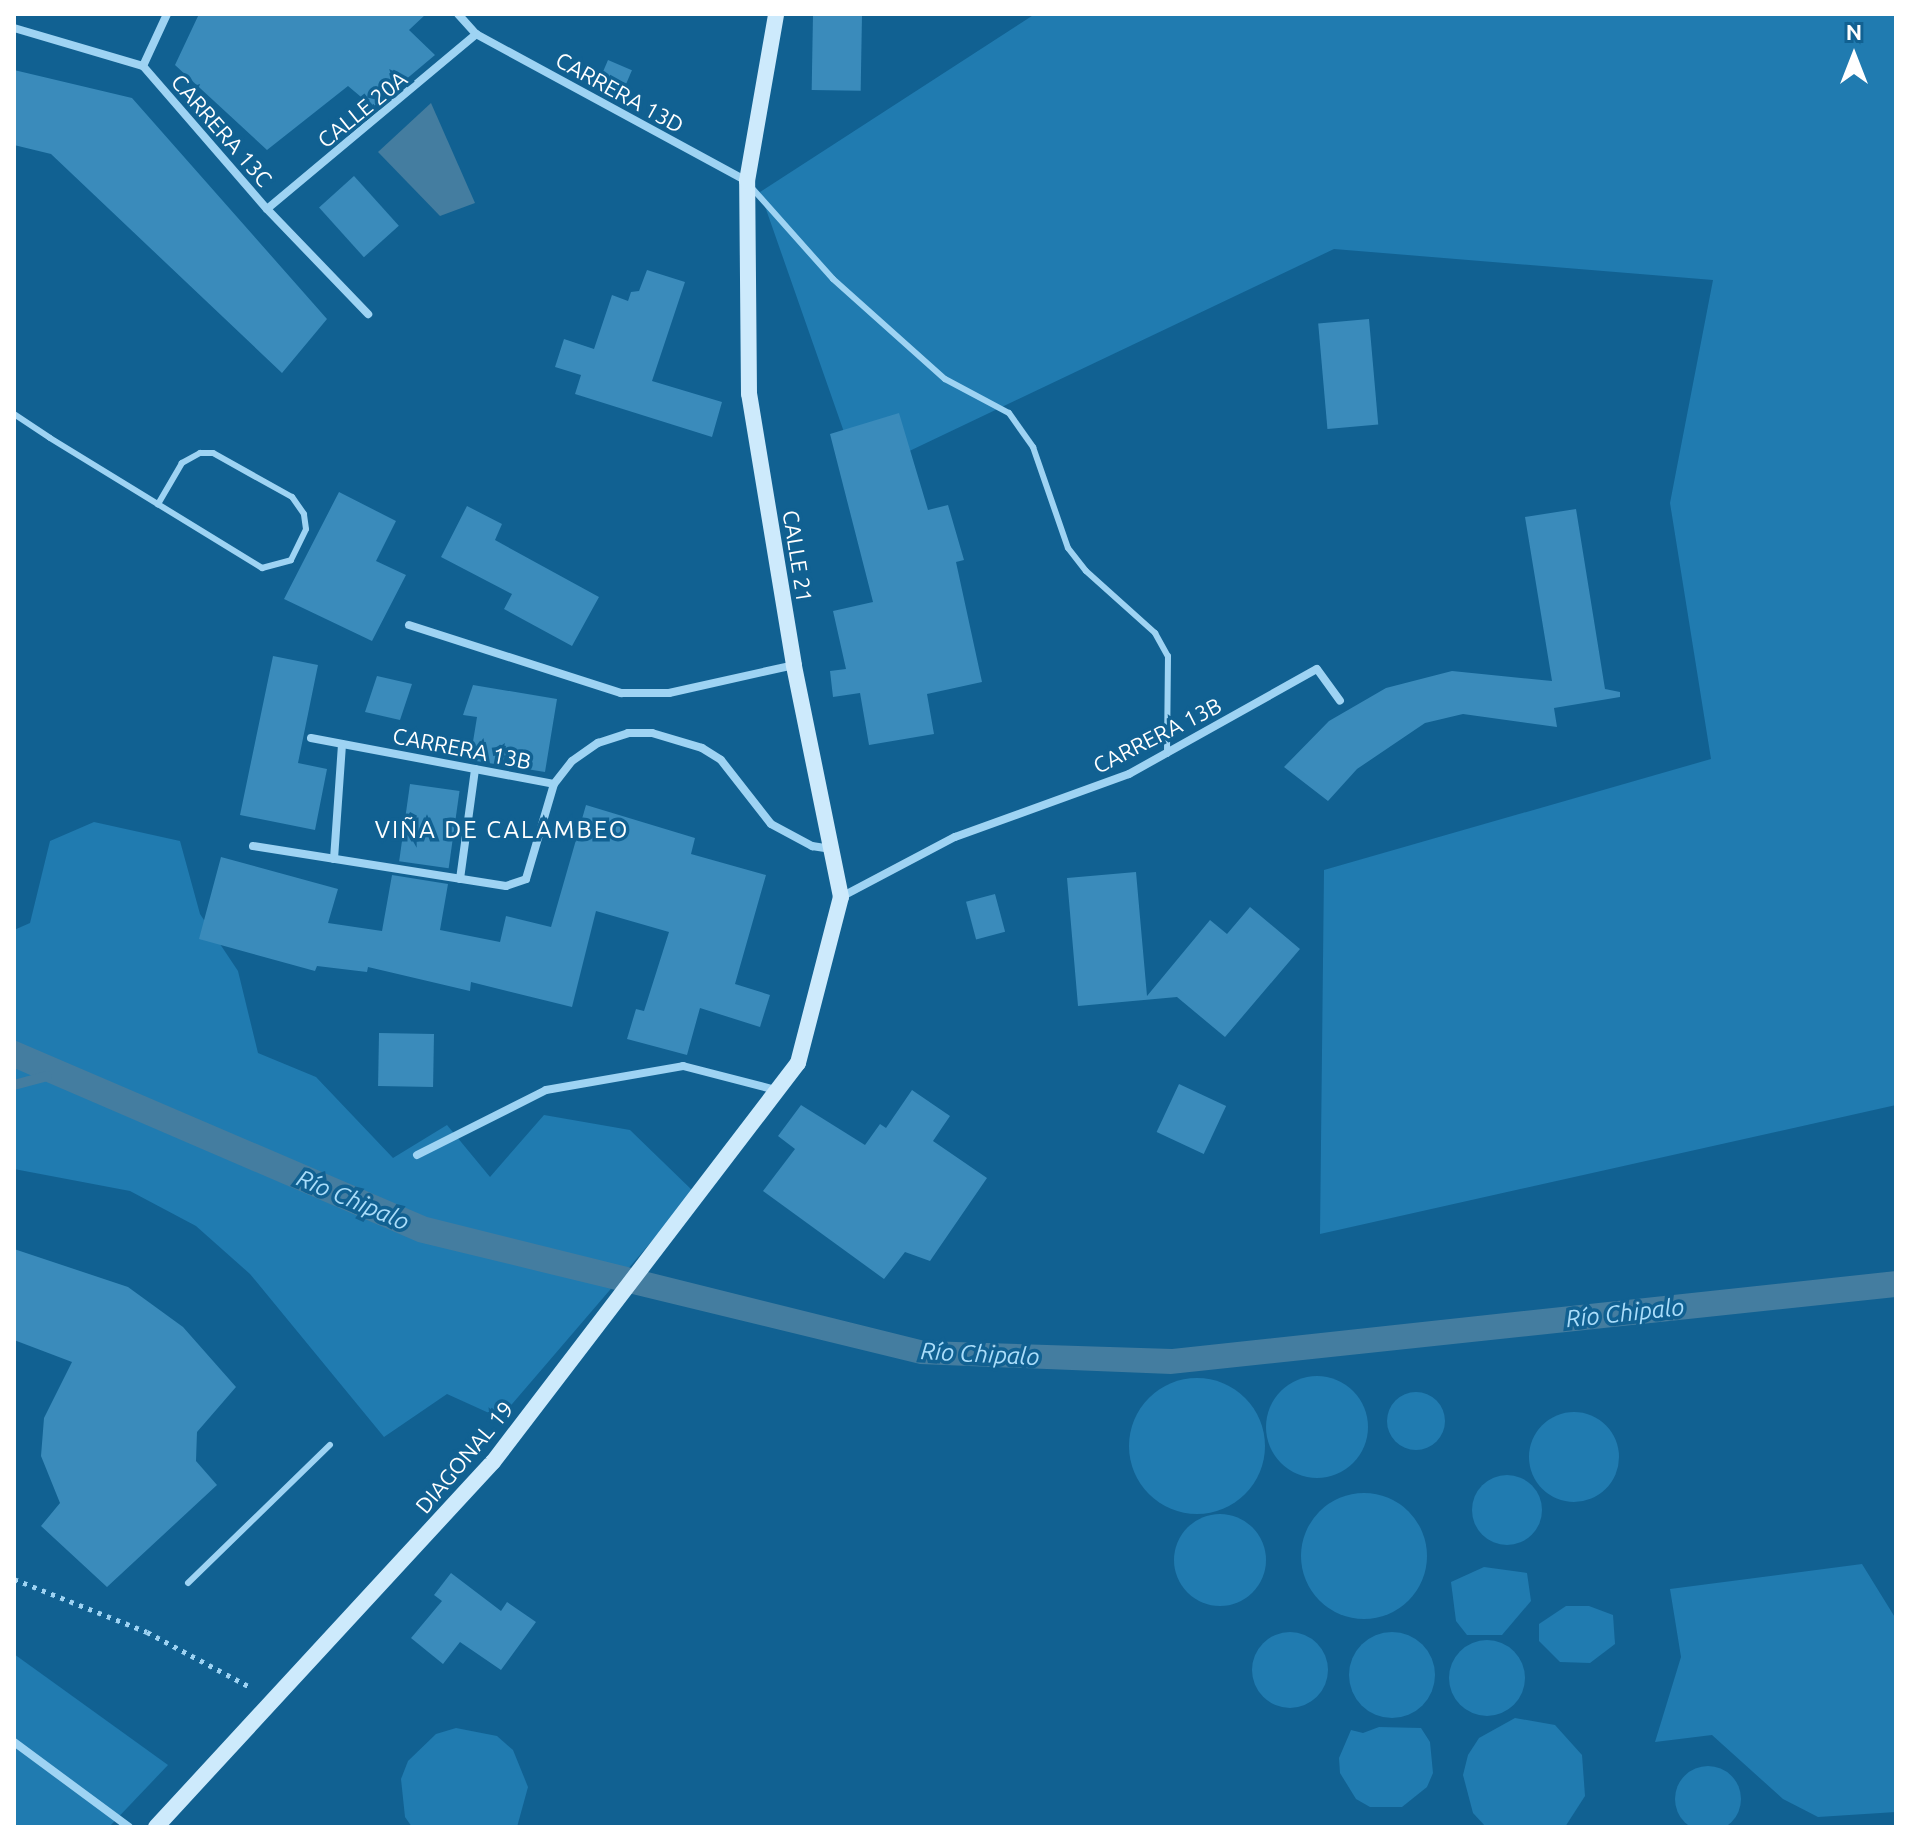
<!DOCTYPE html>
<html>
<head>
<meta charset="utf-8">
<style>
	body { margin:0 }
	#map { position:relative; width:1910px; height:1841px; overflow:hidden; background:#116192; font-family:Ubuntu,sans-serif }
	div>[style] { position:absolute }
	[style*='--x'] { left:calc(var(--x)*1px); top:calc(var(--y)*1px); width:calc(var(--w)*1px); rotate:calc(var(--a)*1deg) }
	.green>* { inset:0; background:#207bb0 }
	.round { border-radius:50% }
	.water>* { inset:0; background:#447da0 }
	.stream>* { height:10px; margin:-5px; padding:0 5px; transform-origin:5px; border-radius:5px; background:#447da0 }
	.building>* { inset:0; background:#3a8bbb; transform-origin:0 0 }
	.path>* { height:5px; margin-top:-2.5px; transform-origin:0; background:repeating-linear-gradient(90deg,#9ed3f3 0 4px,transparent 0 10px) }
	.lane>* { height:6px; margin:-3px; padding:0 3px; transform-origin:3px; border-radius:3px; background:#9ed3f3 }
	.street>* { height:8px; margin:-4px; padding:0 4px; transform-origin:4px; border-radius:4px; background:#9ed3f3 }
	.secondary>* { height:16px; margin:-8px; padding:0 8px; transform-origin:8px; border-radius:8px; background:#cdeafc }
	span { translate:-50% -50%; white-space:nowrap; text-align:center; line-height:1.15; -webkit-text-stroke:7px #116192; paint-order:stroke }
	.street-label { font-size:22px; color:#fff }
	.neighbourhood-label { font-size:24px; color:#fff; letter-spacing:2px }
	.water-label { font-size:24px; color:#aaddfa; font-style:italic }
	.frame { position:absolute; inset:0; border:16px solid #fff; pointer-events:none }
	.north { position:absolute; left:1814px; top:16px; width:80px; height:80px; -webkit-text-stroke:6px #116192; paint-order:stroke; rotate:0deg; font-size:22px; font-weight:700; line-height:32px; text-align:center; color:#fff }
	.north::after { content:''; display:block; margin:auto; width:28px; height:36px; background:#fff; clip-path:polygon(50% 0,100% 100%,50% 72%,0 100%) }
</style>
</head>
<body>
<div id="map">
	<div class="green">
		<div style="clip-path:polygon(1035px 14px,1896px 14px,1896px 1105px,1320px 1234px,1324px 870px,1711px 759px,1670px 503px,1713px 280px,1334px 249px,859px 475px,760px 192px)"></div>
		<div style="clip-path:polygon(94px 822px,180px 841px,200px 914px,238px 971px,258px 1053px,316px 1077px,393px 1158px,447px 1125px,490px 1177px,544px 1115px,630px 1130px,694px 1192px,500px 1418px,447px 1394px,384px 1437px,250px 1274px,196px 1226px,130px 1191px,14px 1169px,14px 930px,30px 923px,50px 841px)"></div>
		<div class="round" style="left:1266px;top:1376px;width:102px;height:102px"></div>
		<div class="round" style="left:1129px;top:1378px;width:136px;height:136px"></div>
		<div class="round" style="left:1387px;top:1392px;width:58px;height:58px"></div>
		<div class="round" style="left:1529px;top:1412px;width:90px;height:90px"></div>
		<div class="round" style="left:1472px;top:1475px;width:70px;height:70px"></div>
		<div class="round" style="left:1301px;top:1493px;width:126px;height:126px"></div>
		<div class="round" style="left:1174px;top:1514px;width:92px;height:92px"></div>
		<div style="clip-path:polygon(1862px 1564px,1896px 1619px,1896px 1812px,1818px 1817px,1783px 1799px,1712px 1735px,1655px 1742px,1681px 1657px,1670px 1589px)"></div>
		<div style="clip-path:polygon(1484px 1567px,1527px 1573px,1531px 1601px,1502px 1635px,1467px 1635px,1456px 1621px,1451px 1582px)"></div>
		<div style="clip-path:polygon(1566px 1606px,1589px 1606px,1613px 1615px,1615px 1644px,1590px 1663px,1560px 1662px,1539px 1641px,1539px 1624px)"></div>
		<div class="round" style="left:1252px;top:1632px;width:76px;height:76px"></div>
		<div class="round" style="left:1349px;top:1632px;width:86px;height:86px"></div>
		<div class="round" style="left:1449px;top:1640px;width:76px;height:76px"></div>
		<div style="clip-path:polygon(14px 1654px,168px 1765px,109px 1827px,14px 1827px)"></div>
		<div style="clip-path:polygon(1515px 1718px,1555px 1725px,1582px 1755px,1585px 1796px,1565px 1827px,1486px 1827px,1473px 1813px,1463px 1775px,1468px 1755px,1479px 1738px)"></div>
		<div style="clip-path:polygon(1379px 1727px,1421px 1728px,1430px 1742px,1433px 1773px,1427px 1787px,1402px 1807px,1370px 1807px,1356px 1799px,1340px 1773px,1339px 1758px,1351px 1730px,1363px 1733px)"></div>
		<div style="clip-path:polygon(456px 1728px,497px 1736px,513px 1750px,528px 1787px,517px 1827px,412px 1827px,405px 1817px,401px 1779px,408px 1761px,436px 1734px)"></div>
		<div class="round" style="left:1675px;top:1766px;width:66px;height:66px"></div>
	</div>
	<div class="water">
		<div style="clip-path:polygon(431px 103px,475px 203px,440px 216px,378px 152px)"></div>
		<div style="clip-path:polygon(14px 1040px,427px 1217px,925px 1341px,1172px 1349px,1896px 1271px,1896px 1297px,1171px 1374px,920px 1364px,418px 1242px,14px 1068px)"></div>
	</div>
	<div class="stream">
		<div style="--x:14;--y:1085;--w:34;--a:-15"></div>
	</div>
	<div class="building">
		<div style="clip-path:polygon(199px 14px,426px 14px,409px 30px,435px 55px,373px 107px,348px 86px,267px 150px,175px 65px)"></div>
		<div style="left:813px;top:14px;width:49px;height:76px;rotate:1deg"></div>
		<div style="left:608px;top:60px;width:26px;height:27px;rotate:23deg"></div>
		<div style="clip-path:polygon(14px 70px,132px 98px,327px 319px,282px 373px,51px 154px,14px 145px)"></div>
		<div style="left:354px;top:176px;width:67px;height:47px;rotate:48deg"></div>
		<div style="clip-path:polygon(647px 270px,685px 282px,652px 381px,722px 402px,712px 437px,575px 394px,581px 375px,555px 367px,564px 339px,594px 349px,612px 295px,628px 301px,631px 292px,639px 291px)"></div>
		<div style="left:1369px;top:319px;width:106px;height:51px;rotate:85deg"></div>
		<div style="clip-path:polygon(899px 413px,928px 510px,948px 505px,964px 560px,956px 562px,982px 682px,927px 694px,934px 734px,869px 745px,860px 693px,833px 697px,830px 671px,846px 669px,833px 611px,873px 602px,830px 434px)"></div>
		<div style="clip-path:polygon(339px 492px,396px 521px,376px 561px,406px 575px,372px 641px,284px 599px)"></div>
		<div style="clip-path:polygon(467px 506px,502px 524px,495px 540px,599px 597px,572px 646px,504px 609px,512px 594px,441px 557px)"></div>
		<div style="clip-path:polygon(1576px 509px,1605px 689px,1620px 692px,1620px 697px,1554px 708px,1557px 727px,1463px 714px,1425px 723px,1357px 769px,1328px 801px,1284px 767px,1329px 721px,1386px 688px,1452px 671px,1552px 681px,1525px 517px)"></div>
		<div style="clip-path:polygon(273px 656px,318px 665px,298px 763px,327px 769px,315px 830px,240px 815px)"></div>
		<div style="clip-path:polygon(377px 676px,412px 684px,400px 720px,365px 712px)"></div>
		<div style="clip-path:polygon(473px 685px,557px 699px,545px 772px,470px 760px,477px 717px,463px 715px)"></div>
		<div style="left:410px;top:784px;width:50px;height:78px;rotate:8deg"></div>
		<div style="clip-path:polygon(586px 805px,695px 838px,691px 854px,766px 875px,735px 984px,770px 995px,760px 1027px,700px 1008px,687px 1055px,627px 1039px,636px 1009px,644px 1011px,669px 932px,596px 911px,572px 1007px,471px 982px,470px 991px,368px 967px,367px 972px,317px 966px,315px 971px,199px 939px,221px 857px,338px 889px,328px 923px,382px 931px,392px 875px,448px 884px,440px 930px,500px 942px,506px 916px,551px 927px)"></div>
		<div style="clip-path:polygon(1136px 872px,1147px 996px,1210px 920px,1227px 934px,1250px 907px,1300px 949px,1225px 1037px,1177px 997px,1078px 1006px,1067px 878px)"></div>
		<div style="left:995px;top:894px;width:39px;height:30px;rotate:75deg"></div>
		<div style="left:379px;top:1033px;width:55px;height:53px;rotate:1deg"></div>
		<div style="left:1179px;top:1084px;width:52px;height:53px;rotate:25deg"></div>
		<div style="clip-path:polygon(912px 1090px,950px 1116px,933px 1141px,987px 1178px,930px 1261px,905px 1252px,884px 1279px,763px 1191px,795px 1149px,778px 1136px,801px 1105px,865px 1145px,880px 1124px,886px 1128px)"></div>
		<div style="clip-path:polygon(14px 1249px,128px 1287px,183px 1327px,236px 1387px,197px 1432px,196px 1461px,217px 1485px,107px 1587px,41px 1526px,60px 1503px,41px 1456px,44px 1418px,72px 1362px,14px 1340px)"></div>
		<div style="clip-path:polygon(451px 1573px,501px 1611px,507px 1602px,536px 1622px,501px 1670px,460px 1642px,443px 1664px,411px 1638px,442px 1601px,434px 1595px)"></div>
	</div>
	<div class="path">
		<div style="--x:14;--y:1579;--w:143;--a:21.7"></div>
		<div style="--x:147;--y:1632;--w:119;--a:28.1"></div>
	</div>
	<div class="lane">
		<div style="--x:751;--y:187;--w:123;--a:48.3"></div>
		<div style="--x:833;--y:279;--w:150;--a:41.8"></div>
		<div style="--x:945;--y:379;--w:72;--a:28"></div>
		<div style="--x:1009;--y:413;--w:42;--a:54.8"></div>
		<div style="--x:1033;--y:447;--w:107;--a:70.9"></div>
		<div style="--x:1068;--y:548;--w:29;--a:52"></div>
		<div style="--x:1086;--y:571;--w:93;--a:41.9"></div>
		<div style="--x:1155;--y:633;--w:26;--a:61"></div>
		<div style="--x:1168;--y:656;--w:98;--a:90.6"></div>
		<div style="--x:14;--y:414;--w:43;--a:33.7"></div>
		<div style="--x:50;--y:438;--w:249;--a:31.5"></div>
		<div style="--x:262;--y:568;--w:30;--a:-15"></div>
		<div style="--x:291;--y:560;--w:34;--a:-64"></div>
		<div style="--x:306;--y:529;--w:15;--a:-98"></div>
		<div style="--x:304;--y:514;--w:21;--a:-125"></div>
		<div style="--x:292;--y:497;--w:90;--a:-150.9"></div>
		<div style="--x:213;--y:453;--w:13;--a:180"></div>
		<div style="--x:200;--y:453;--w:21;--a:151"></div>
		<div style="--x:182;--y:463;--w:48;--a:120.3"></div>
		<div style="--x:188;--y:1583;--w:198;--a:-44.2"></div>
	</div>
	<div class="street">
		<div style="--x:458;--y:14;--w:27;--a:48"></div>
		<div style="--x:476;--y:34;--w:308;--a:28.5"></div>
		<div style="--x:14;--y:28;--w:134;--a:16.4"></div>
		<div style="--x:143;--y:66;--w:189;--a:49.1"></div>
		<div style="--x:267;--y:209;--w:146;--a:46.1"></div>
		<div style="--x:143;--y:66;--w:57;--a:-65.2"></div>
		<div style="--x:267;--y:209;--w:273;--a:-39.9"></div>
		<div style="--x:409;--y:625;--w:223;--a:17.8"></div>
		<div style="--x:621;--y:693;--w:48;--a:0"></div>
		<div style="--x:669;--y:693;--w:128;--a:-12.6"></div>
		<div style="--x:311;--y:738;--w:247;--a:10.7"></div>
		<div style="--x:253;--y:846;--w:256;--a:9"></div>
		<div style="--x:506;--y:886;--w:21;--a:-19"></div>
		<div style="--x:526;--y:879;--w:99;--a:-73.6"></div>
		<div style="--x:554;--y:784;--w:29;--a:-52"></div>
		<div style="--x:572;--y:761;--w:32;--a:-35"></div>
		<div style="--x:598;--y:743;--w:32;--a:-18"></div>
		<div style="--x:628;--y:733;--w:24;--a:0"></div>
		<div style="--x:652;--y:733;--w:52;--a:16.7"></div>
		<div style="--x:702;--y:748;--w:22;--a:32"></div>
		<div style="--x:721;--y:760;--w:81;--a:52"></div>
		<div style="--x:771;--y:824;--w:47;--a:28.2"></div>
		<div style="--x:812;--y:846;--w:18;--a:9"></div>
		<div style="--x:334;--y:859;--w:115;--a:-86"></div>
		<div style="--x:460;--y:879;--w:111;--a:-82.2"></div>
		<div style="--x:841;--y:897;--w:129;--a:-27.8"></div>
		<div style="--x:955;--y:837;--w:185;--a:-19.9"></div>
		<div style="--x:1129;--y:774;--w:215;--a:-29.2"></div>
		<div style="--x:1317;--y:669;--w:39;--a:54"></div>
		<div style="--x:417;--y:1155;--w:144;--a:-26.7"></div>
		<div style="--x:546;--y:1090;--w:139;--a:-9.9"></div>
		<div style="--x:683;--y:1066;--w:96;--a:14.5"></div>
		<div style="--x:14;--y:1742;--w:143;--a:36.5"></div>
	</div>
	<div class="secondary">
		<div style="--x:156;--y:1827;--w:497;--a:-47.3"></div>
		<div style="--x:493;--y:1462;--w:502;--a:-52.61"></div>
		<div style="--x:798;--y:1063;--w:171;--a:-75.5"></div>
		<div style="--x:841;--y:897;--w:237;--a:-101.5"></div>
		<div style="--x:794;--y:665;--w:275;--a:-99.4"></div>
		<div style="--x:749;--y:394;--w:213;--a:-90.5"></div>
		<div style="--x:747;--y:181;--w:169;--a:-80.1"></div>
	</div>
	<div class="street-label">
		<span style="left:620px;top:92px;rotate:29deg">CARRERA 13D</span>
		<span style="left:362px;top:109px;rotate:-39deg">CALLE 20A</span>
		<span style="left:222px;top:130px;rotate:49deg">CARRERA 13C</span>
		<span style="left:798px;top:556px;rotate:81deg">CALLE 21</span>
		<span style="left:1157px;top:735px;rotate:-27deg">CARRERA 13B</span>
		<span style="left:462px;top:748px;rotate:11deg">CARRERA 13B</span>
		<span style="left:464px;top:1457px;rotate:-50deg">DIAGONAL 19</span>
	</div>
	<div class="neighbourhood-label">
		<span style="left:502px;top:830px">VIÑA DE CALAMBEO</span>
	</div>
	<div class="water-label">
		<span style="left:353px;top:1200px;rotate:23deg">Río Chipalo</span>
		<span style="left:1625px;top:1313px;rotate:-6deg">Río Chipalo</span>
		<span style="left:980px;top:1354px;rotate:3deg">Río Chipalo</span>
	</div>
	<div class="frame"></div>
	<div class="north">N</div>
</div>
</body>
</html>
